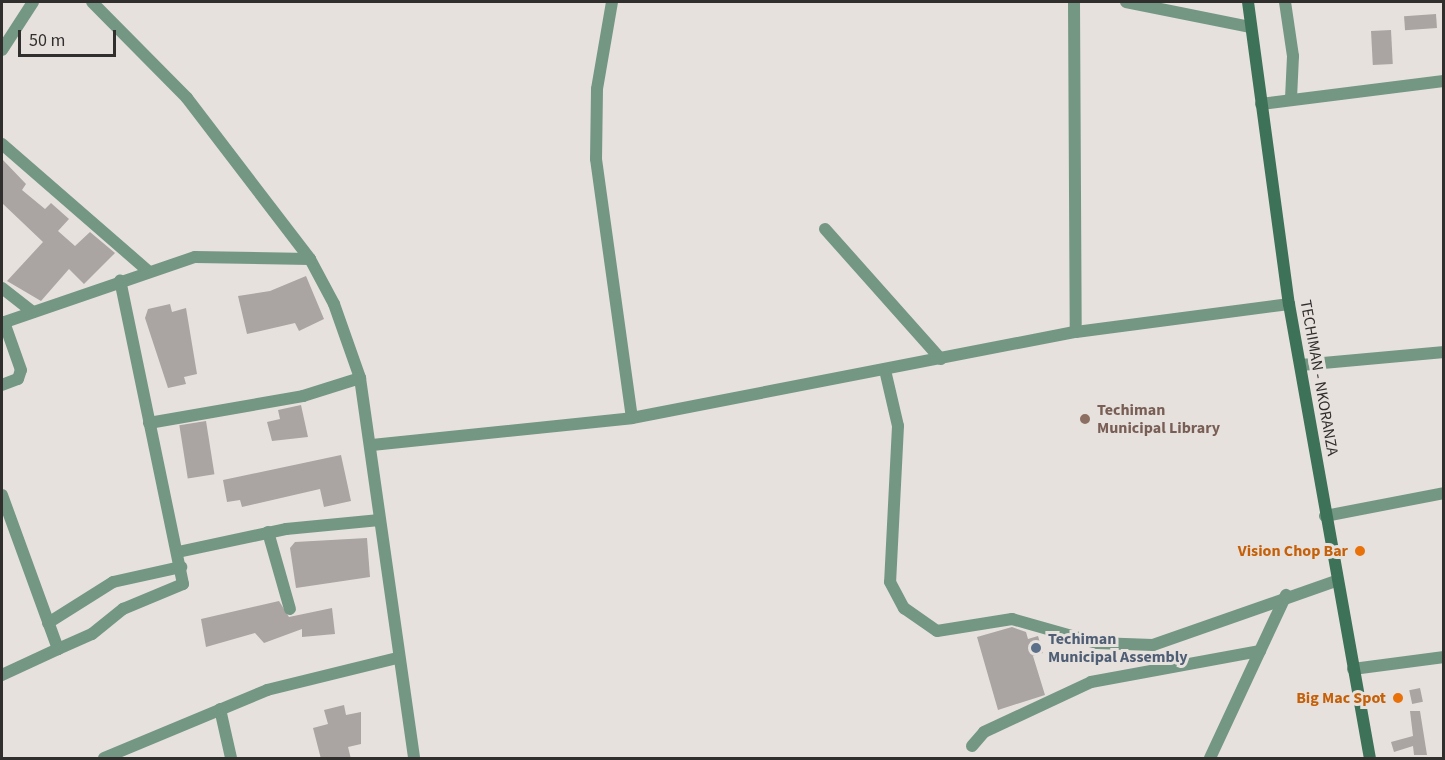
<!DOCTYPE html>
<html>
<head>
<meta charset="utf-8">
<style>
	body { margin:0 }
	#map { position:relative; width:1445px; height:760px; overflow:hidden; background:#e7e1de; font-family:"Source Sans 3",sans-serif }
	div>[style] { position:absolute }
	[style*='--x'] { left:calc(var(--x)*1px); top:calc(var(--y)*1px); width:calc(var(--w)*1px); rotate:calc(var(--a)*1deg) }
	.building>* { inset:0; background:#aaa4a2; transform-origin:0 0 }
	.minor>* { height:12px; margin:-6px; padding:0 6px; transform-origin:6px; border-radius:6px; background:#749784 }
	.secondary>* { height:12px; margin:-6px; padding:0 6px; transform-origin:6px; border-radius:6px; background:#3d7258 }
	.dots>* { width:16px; height:16px; translate:-50% -50%; box-sizing:border-box; border:3px solid #e7e1de; border-radius:50% }
	span { translate:-50% -50%; white-space:nowrap; text-align:center; line-height:1.15; -webkit-text-stroke:6px #e7e1de; paint-order:stroke }
	.street-label { font-size:16px; color:#312f2e }
	.education-label { font-size:16px; color:#785e54; font-weight:700 }
	.left { translate:0 -50%; text-align:left }
	.food-label { font-size:16px; color:#c56008; font-weight:700 }
	.right { translate:-100% -50%; text-align:right }
	.service-label { font-size:16px; color:#4e5e75; font-weight:700 }
	.frame { position:absolute; inset:0; border:3px solid #312f2e; pointer-events:none }
	.scale { position:absolute; left:18px; top:30px; width:98px; height:27px; box-sizing:border-box; border:3px solid #312f2e; border-top:0; padding-left:8px; font-size:18px; line-height:21px; white-space:nowrap; color:#312f2e; -webkit-text-stroke:4px #e7e1de; paint-order:stroke }
</style>
</head>
<body>
<div id="map">
	<div class="building">
		<div style="left:1436px;top:14px;width:14px;height:32px;rotate:86deg"></div>
		<div style="left:1391px;top:30px;width:34px;height:20px;rotate:87deg"></div>
		<div style="clip-path:polygon(2px 159px,26px 184px,22px 190px,45px 209px,51px 203px,69px 219px,58px 231px,75px 246px,90px 232px,115px 253px,84px 284px,69px 269px,41px 301px,7px 281px,43px 242px,2px 203px)"></div>
		<div style="clip-path:polygon(306px 276px,324px 319px,299px 331px,295px 323px,247px 334px,238px 296px,270px 291px)"></div>
		<div style="clip-path:polygon(170px 304px,172px 312px,186px 308px,197px 374px,184px 377px,186px 384px,168px 388px,145px 318px,148px 309px)"></div>
		<div style="clip-path:polygon(301px 405px,308px 437px,272px 441px,267px 422px,280px 419px,278px 410px)"></div>
		<div style="left:206px;top:421px;width:54px;height:27px;rotate:81deg"></div>
		<div style="clip-path:polygon(341px 455px,351px 501px,324px 507px,320px 489px,242px 507px,240px 500px,227px 502px,223px 480px)"></div>
		<div style="clip-path:polygon(367px 538px,370px 577px,296px 588px,290px 548px,295px 542px)"></div>
		<div style="clip-path:polygon(279px 601px,289px 617px,332px 608px,335px 634px,302px 637px,302px 629px,264px 643px,255px 633px,206px 647px,201px 619px)"></div>
		<div style="clip-path:polygon(1012px 627px,1026px 632px,1028px 639px,1038px 636px,1043px 653px,1033px 656px,1045px 695px,998px 710px,977px 637px)"></div>
		<div style="left:1420px;top:688px;width:14px;height:11px;rotate:78deg"></div>
		<div style="clip-path:polygon(344px 705px,346px 715px,361px 712px,361px 744px,348px 747px,351px 759px,321px 759px,313px 728px,328px 724px,324px 710px)"></div>
		<div style="clip-path:polygon(1410px 711px,1420px 711px,1427px 755px,1414px 755px,1413px 746px,1394px 752px,1391px 742px,1413px 736px)"></div>
	</div>
	<div class="minor">
		<div style="--x:612;--y:2;--w:88;--a:99.8"></div>
		<div style="--x:597;--y:89;--w:70;--a:90.8"></div>
		<div style="--x:596;--y:159;--w:261;--a:82.1"></div>
		<div style="--x:632;--y:418;--w:452;--a:-11"></div>
		<div style="--x:1074;--y:2;--w:330;--a:89.7"></div>
		<div style="--x:1076;--y:332;--w:215;--a:-7.5"></div>
		<div style="--x:1126;--y:2;--w:126;--a:11.4"></div>
		<div style="--x:1285;--y:2;--w:55;--a:81.6"></div>
		<div style="--x:1293;--y:56;--w:42;--a:92.7"></div>
		<div style="--x:2;--y:50;--w:57;--a:-57.1"></div>
		<div style="--x:1261;--y:104;--w:184;--a:-7.2"></div>
		<div style="--x:2;--y:144;--w:192;--a:41"></div>
		<div style="--x:825;--y:229;--w:174;--a:48.3"></div>
		<div style="--x:310;--y:259;--w:51;--a:61.9"></div>
		<div style="--x:334;--y:304;--w:78;--a:70.6"></div>
		<div style="--x:360;--y:378;--w:384;--a:81.9"></div>
		<div style="--x:2;--y:288;--w:39;--a:38"></div>
		<div style="--x:2;--y:323;--w:204;--a:-18.9"></div>
		<div style="--x:195;--y:257;--w:115;--a:1"></div>
		<div style="--x:310;--y:259;--w:203;--a:-127.4"></div>
		<div style="--x:187;--y:98;--w:135;--a:-134.7"></div>
		<div style="--x:1301;--y:365;--w:144;--a:-5.2"></div>
		<div style="--x:885;--y:370;--w:57;--a:76.9"></div>
		<div style="--x:898;--y:426;--w:156;--a:92.9"></div>
		<div style="--x:890;--y:582;--w:30;--a:62"></div>
		<div style="--x:904;--y:608;--w:40;--a:34.9"></div>
		<div style="--x:937;--y:631;--w:76;--a:-9.1"></div>
		<div style="--x:1012;--y:619;--w:88;--a:15.8"></div>
		<div style="--x:1097;--y:643;--w:56;--a:2"></div>
		<div style="--x:1153;--y:645;--w:194;--a:-19.3"></div>
		<div style="--x:2;--y:385;--w:17;--a:-21"></div>
		<div style="--x:18;--y:379;--w:9;--a:-72"></div>
		<div style="--x:21;--y:370;--w:51;--a:-109.5"></div>
		<div style="--x:149;--y:423;--w:156;--a:-9.9"></div>
		<div style="--x:303;--y:396;--w:60;--a:-17.5"></div>
		<div style="--x:372;--y:445;--w:261;--a:-5.9"></div>
		<div style="--x:2;--y:495;--w:164;--a:70"></div>
		<div style="--x:58;--y:649;--w:62;--a:155.1"></div>
		<div style="--x:1325;--y:516;--w:121;--a:-10.9"></div>
		<div style="--x:268;--y:532;--w:80;--a:74.1"></div>
		<div style="--x:178;--y:552;--w:110;--a:-12"></div>
		<div style="--x:286;--y:529;--w:94;--a:-5.5"></div>
		<div style="--x:48;--y:623;--w:77;--a:-32.2"></div>
		<div style="--x:113;--y:582;--w:70;--a:-12.4"></div>
		<div style="--x:58;--y:649;--w:37;--a:-24"></div>
		<div style="--x:92;--y:634;--w:40;--a:-39"></div>
		<div style="--x:123;--y:609;--w:65;--a:-22.6"></div>
		<div style="--x:183;--y:584;--w:310;--a:-101.7"></div>
		<div style="--x:1353;--y:669;--w:92;--a:-7.5"></div>
		<div style="--x:220;--y:709;--w:50;--a:77.3"></div>
		<div style="--x:972;--y:746;--w:18;--a:-49"></div>
		<div style="--x:984;--y:732;--w:118;--a:-25"></div>
		<div style="--x:1091;--y:682;--w:172;--a:-10.4"></div>
		<div style="--x:104;--y:758;--w:177;--a:-22.6"></div>
		<div style="--x:267;--y:690;--w:134;--a:-13.8"></div>
		<div style="--x:1210;--y:758;--w:180;--a:-65"></div>
	</div>
	<div class="secondary">
		<div style="--x:1248;--y:2;--w:305;--a:82.3"></div>
		<div style="--x:1289;--y:304;--w:461;--a:79.9"></div>
	</div>
	<div class="dots">
		<div style="left:1085px;top:419px;background:#8d6e63"></div>
		<div style="left:1360px;top:551px;background:#e8710a"></div>
		<div style="left:1036px;top:648px;background:#5c6f8a"></div>
		<div style="left:1398px;top:698px;background:#e8710a"></div>
	</div>
	<div class="street-label">
		<span style="left:1319px;top:378px;rotate:80deg">TECHIMAN - NKORANZA</span>
	</div>
	<div class="education-label">
		<span class="left" style="left:1097px;top:419px">Techiman<br>Municipal Library</span>
	</div>
	<div class="food-label">
		<span class="right" style="left:1348px;top:551px">Vision Chop Bar</span>
		<span class="right" style="left:1386px;top:698px">Big Mac Spot</span>
	</div>
	<div class="service-label">
		<span class="left" style="left:1048px;top:648px">Techiman<br>Municipal Assembly</span>
	</div>
	<div class="frame"></div>
	<div class="scale">50 m</div>
</div>
</body>
</html>
